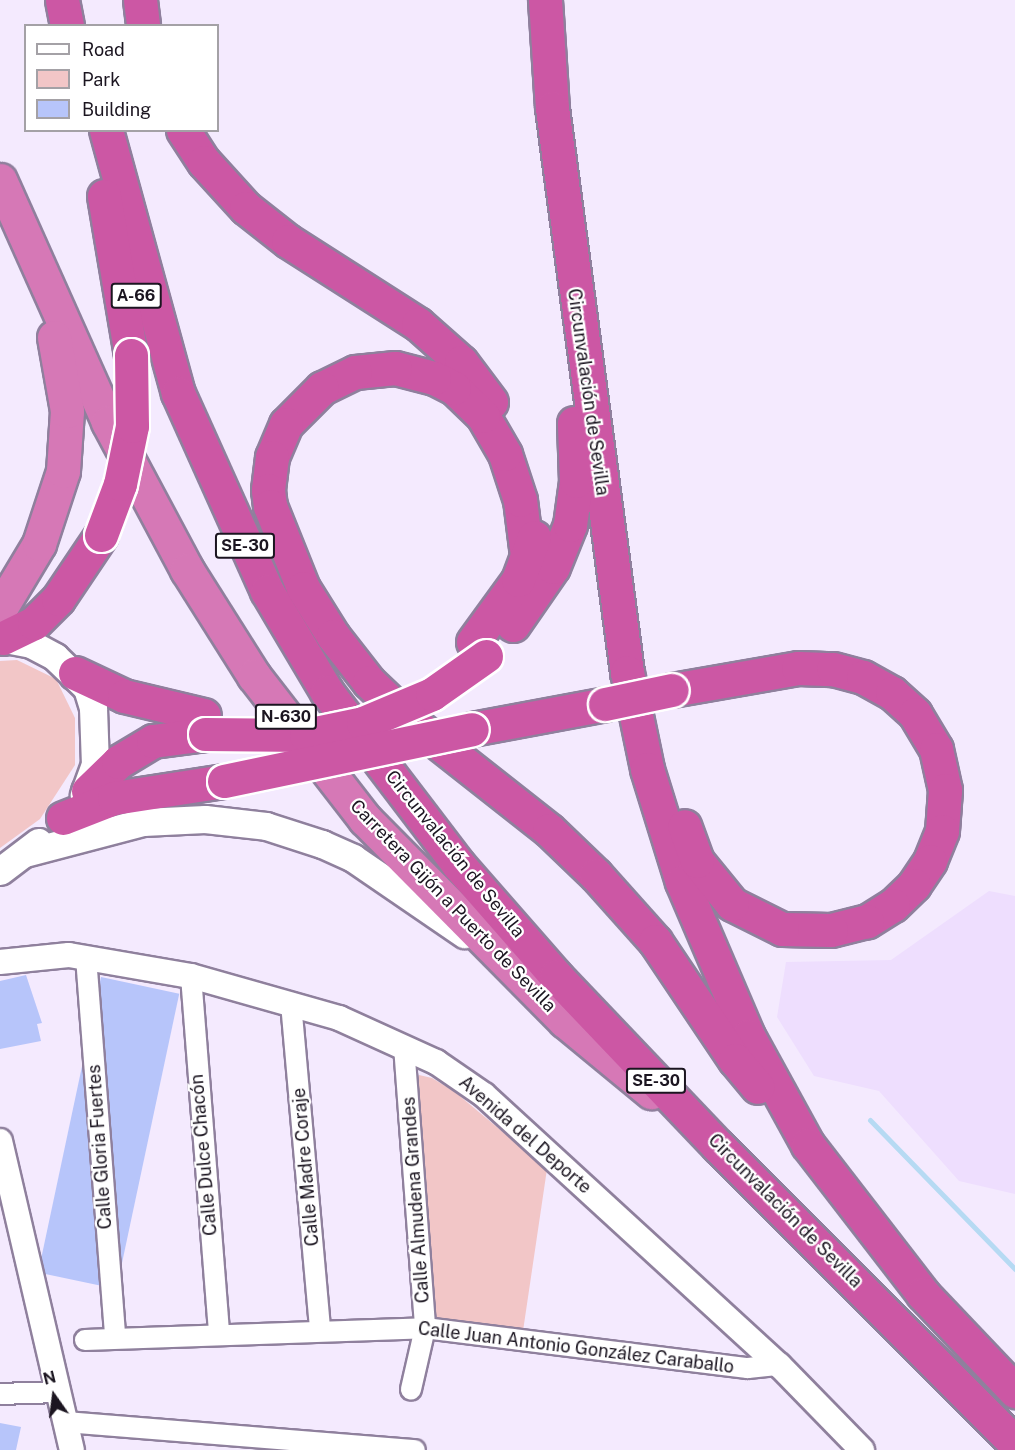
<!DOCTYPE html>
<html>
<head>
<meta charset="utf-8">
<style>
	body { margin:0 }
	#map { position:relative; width:1015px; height:1450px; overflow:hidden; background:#f4eafe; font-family:"Public Sans",sans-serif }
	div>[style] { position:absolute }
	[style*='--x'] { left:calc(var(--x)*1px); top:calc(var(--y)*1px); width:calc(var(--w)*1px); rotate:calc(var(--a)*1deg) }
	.built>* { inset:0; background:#eedefe }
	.green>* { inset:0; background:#f2c6c7 }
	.stream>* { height:5px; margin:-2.5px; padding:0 2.5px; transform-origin:2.5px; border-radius:2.5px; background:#b6daf3 }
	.building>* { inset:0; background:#b7c5fa; transform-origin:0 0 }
	.roads { filter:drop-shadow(2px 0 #8f809d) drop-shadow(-2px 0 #8f809d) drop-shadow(0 2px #8f809d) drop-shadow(0 -2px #8f809d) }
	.minor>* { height:20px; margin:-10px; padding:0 10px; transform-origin:10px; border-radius:10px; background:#fff }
	.tertiary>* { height:24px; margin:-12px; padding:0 12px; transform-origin:12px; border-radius:12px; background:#fff }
	.secondary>* { height:27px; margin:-13.5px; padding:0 13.5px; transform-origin:13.5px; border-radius:13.5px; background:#fff }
	.trunk>* { height:33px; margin:-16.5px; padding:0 16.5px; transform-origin:16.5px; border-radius:16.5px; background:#d678b6 }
	.motorway>* { height:33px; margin:-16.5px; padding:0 16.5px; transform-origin:16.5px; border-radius:16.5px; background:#cc57a4 }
	.bridges { filter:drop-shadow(2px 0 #fff) drop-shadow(-2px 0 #fff) drop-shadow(0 2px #fff) drop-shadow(0 -2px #fff) }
	.motorway-bridge>* { height:33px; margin:-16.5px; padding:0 16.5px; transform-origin:16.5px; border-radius:16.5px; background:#cc57a4 }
	span { translate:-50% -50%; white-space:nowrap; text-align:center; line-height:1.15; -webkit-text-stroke:4.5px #fff; paint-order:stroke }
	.shield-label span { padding:2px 4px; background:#fff; border:2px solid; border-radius:4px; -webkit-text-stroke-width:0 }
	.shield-label { font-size:16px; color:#1b1520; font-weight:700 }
	.street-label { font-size:18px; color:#1b1520 }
	.legend { position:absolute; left:24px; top:24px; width:195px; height:108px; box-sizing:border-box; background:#fff; border:2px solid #a4a1a6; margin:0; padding:8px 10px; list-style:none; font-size:18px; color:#1b1520 }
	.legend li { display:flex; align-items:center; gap:12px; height:30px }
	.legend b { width:30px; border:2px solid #a4a1a6 }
	.north { position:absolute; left:24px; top:1366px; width:60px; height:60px; -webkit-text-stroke:4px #fff; paint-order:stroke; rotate:346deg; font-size:16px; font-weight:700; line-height:24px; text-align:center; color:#1b1520 }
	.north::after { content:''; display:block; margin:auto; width:21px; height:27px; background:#1b1520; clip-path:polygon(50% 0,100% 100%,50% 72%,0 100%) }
</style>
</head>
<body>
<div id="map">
	<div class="built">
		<div style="clip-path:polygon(989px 891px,1015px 896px,1015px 1194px,959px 1181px,879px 1091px,814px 1076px,777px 1017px,786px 962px,891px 960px)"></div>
	</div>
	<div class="green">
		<div style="clip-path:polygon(17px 660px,56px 679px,75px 718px,75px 765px,40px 819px,0 848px,0 661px)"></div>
		<div style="clip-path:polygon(419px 1075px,432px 1078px,455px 1092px,547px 1169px,523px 1331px,437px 1319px,434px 1315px,416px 1084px)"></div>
	</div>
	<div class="stream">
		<div style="--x:870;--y:1120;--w:208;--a:45.8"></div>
	</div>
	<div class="building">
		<div style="clip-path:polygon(26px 975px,42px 1023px,37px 1024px,41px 1041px,0 1049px,0 981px)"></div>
		<div style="left:101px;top:977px;width:80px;height:302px;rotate:12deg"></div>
		<div style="clip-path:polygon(0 1423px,21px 1427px,16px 1450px,0 1450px)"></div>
	</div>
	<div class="roads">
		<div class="minor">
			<div style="--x:86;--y:957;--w:382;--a:85.6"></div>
			<div style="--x:191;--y:976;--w:359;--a:85.5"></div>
			<div style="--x:291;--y:1003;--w:328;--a:84.9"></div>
			<div style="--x:404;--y:1046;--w:283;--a:85.7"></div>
			<div style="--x:425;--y:1328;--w:63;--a:102.9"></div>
			<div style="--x:85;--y:1340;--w:340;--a:-2"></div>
			<div style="--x:425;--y:1328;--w:325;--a:7.1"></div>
			<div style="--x:748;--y:1368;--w:31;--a:-6"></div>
			<div style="--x:0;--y:1394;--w:58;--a:-2"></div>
			<div style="--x:66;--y:1422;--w:350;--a:4.6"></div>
		</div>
		<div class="tertiary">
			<div style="--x:0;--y:962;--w:69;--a:-5.8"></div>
			<div style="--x:69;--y:955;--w:124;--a:9.8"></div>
			<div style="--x:191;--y:976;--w:154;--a:15.8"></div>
			<div style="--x:339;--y:1018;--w:107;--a:24.4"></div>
			<div style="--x:436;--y:1062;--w:58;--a:34.5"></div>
			<div style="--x:484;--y:1095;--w:400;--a:42.5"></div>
			<div style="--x:779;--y:1365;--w:119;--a:45.7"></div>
			<div style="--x:0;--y:1141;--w:317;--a:76.9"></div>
		</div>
		<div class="secondary">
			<div style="--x:0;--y:638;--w:32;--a:11"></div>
			<div style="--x:31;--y:644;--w:27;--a:28"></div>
			<div style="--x:55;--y:657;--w:45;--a:44.1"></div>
			<div style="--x:87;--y:688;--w:21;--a:73"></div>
			<div style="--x:93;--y:708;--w:56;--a:88"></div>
			<div style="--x:95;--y:764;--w:33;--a:110"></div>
			<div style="--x:25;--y:853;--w:122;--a:-14.7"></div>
			<div style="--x:143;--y:822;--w:62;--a:-2.8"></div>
			<div style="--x:205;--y:819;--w:61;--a:6.5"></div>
			<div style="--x:266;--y:826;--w:59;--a:17.8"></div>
			<div style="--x:322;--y:844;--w:34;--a:24"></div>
			<div style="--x:353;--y:858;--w:135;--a:34.4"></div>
			<div style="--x:0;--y:871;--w:48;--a:-37.3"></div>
		</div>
		<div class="trunk">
			<div style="--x:0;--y:180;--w:265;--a:65.9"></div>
			<div style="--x:108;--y:422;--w:168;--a:61.9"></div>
			<div style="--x:187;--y:570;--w:125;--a:57.7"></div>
			<div style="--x:254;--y:676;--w:181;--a:52.2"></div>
			<div style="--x:365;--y:819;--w:284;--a:45.3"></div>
			<div style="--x:565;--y:1021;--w:112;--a:39.5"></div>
			<div style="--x:0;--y:609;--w:76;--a:-59"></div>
			<div style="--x:39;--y:544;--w:77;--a:-71.8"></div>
			<div style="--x:63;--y:471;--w:60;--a:-86.2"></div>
			<div style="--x:67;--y:411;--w:75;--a:-100"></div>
		</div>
		<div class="motorway">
			<div style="--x:62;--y:0;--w:26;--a:79"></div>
			<div style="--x:140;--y:0;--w:26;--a:83"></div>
			<div style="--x:545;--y:0;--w:108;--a:86.3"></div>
			<div style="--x:552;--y:108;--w:569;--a:82.43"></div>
			<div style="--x:627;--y:672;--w:99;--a:78.3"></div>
			<div style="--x:647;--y:769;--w:118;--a:72.8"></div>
			<div style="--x:682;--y:882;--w:168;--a:66.8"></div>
			<div style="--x:748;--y:1036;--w:124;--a:61.2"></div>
			<div style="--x:808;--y:1145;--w:188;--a:52.3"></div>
			<div style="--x:923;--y:1294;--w:134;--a:46.5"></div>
			<div style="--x:106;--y:130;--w:273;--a:74.7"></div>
			<div style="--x:178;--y:393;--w:217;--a:65.8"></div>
			<div style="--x:267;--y:591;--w:117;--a:59.3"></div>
			<div style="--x:327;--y:692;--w:216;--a:52.7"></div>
			<div style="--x:458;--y:864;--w:149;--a:48.8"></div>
			<div style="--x:556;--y:976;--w:235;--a:46.4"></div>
			<div style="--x:718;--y:1146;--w:420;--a:45"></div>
			<div style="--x:183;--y:130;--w:38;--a:57"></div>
			<div style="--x:204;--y:162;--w:62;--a:47.6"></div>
			<div style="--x:246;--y:208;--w:53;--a:38.2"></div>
			<div style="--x:288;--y:241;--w:154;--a:32.6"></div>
			<div style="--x:418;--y:324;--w:57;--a:41.5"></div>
			<div style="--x:461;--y:362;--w:50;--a:53.1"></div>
			<div style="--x:104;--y:196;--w:161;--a:80.4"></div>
			<div style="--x:527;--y:556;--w:56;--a:-97.1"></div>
			<div style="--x:520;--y:500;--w:48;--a:-108.1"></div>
			<div style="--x:505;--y:454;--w:44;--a:-120.1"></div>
			<div style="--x:483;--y:416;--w:40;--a:-136"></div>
			<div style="--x:454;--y:388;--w:22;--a:-153"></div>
			<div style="--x:434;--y:378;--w:40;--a:-165.6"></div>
			<div style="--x:395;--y:368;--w:40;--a:174.3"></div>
			<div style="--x:355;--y:372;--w:37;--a:154"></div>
			<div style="--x:322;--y:388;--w:51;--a:135"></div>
			<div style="--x:286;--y:424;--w:36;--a:113"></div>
			<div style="--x:272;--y:457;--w:33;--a:97"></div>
			<div style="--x:268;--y:490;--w:16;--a:83"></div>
			<div style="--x:270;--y:506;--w:88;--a:68.1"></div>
			<div style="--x:303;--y:588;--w:57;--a:58"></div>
			<div style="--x:333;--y:636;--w:58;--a:52"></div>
			<div style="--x:369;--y:682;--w:54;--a:43.5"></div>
			<div style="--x:408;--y:719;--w:179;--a:38.2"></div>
			<div style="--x:549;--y:830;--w:65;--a:43.8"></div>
			<div style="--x:596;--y:875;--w:89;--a:48.2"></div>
			<div style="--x:655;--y:941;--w:143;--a:56.1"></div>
			<div style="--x:735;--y:1060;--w:35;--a:50"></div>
			<div style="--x:513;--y:625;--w:70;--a:-55.4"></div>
			<div style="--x:553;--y:567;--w:45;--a:-68"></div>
			<div style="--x:570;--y:525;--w:44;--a:-82.2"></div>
			<div style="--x:576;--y:481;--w:58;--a:-92"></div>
			<div style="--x:3;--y:638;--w:34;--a:-26"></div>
			<div style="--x:34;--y:623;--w:34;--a:-45"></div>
			<div style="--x:58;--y:599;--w:77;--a:-56.1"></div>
			<div style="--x:473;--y:642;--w:77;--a:-54"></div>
			<div style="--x:518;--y:580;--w:46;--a:-69.6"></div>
			<div style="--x:75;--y:673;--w:54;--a:25.1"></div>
			<div style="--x:124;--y:696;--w:82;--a:13.4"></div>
			<div style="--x:672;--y:690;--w:128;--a:-9.9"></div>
			<div style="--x:798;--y:668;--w:35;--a:2"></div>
			<div style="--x:833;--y:669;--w:31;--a:15"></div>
			<div style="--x:863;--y:677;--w:33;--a:29"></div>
			<div style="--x:892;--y:693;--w:31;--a:42"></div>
			<div style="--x:915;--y:714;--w:41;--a:59"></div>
			<div style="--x:936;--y:749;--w:42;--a:77.6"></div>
			<div style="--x:945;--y:790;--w:41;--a:94.2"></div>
			<div style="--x:942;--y:831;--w:32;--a:112"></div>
			<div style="--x:930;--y:861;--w:29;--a:124"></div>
			<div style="--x:914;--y:885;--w:29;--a:136"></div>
			<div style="--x:893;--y:905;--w:31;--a:148"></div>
			<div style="--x:867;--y:921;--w:37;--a:166"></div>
			<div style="--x:831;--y:930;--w:49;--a:-178.8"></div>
			<div style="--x:782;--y:929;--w:56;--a:-153.4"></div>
			<div style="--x:732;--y:904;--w:55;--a:-129.1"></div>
			<div style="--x:697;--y:861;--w:37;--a:-110"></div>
			<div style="--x:472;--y:729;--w:135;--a:-10.6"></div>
			<div style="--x:88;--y:791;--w:42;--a:-44"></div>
			<div style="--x:118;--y:762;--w:41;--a:-31"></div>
			<div style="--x:153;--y:741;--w:52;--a:-7.7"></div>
			<div style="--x:63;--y:818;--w:55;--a:-21.4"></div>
			<div style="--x:114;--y:798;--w:111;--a:-8.8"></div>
		</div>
	</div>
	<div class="bridges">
		<div class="motorway-bridge">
			<div style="--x:101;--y:535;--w:54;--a:-69.6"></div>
			<div style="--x:120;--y:484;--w:59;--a:-78.3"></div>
			<div style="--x:132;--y:426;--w:71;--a:-90.8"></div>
			<div style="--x:605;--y:704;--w:68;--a:-11.8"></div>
			<div style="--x:205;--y:734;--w:101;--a:0.6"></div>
			<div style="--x:306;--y:735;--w:58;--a:-11.9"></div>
			<div style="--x:363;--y:723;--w:75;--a:-22.8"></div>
			<div style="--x:432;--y:694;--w:66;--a:-35.1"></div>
			<div style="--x:224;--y:781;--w:253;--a:-11.8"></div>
		</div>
	</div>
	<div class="shield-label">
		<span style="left:136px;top:296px">A-66</span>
		<span style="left:245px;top:546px">SE-30</span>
		<span style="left:286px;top:717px">N-630</span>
		<span style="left:656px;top:1081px">SE-30</span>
	</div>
	<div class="street-label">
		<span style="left:588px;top:392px;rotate:82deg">Circunvalación de Sevilla</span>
		<span style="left:455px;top:854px;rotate:51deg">Circunvalación de Sevilla</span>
		<span style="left:453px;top:906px;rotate:46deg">Carretera Gijón a Puerto de Sevilla</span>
		<span style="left:525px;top:1135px;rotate:41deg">Avenida del Deporte</span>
		<span style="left:100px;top:1147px;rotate:-94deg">Calle Gloria Fuertes</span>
		<span style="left:204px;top:1155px;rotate:-95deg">Calle Dulce Chacón</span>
		<span style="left:306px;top:1167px;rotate:-95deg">Calle Madre Coraje</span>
		<span style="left:416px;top:1200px;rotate:-94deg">Calle Almudena Grandes</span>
		<span style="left:785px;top:1211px;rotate:45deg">Circunvalación de Sevilla</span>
		<span style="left:576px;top:1348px;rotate:7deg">Calle Juan Antonio González Caraballo</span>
	</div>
	<ul class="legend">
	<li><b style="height:8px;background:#fff"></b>Road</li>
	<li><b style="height:16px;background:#f2c6c7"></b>Park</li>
	<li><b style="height:16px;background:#b7c5fa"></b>Building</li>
	</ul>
	<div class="north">N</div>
</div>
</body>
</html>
